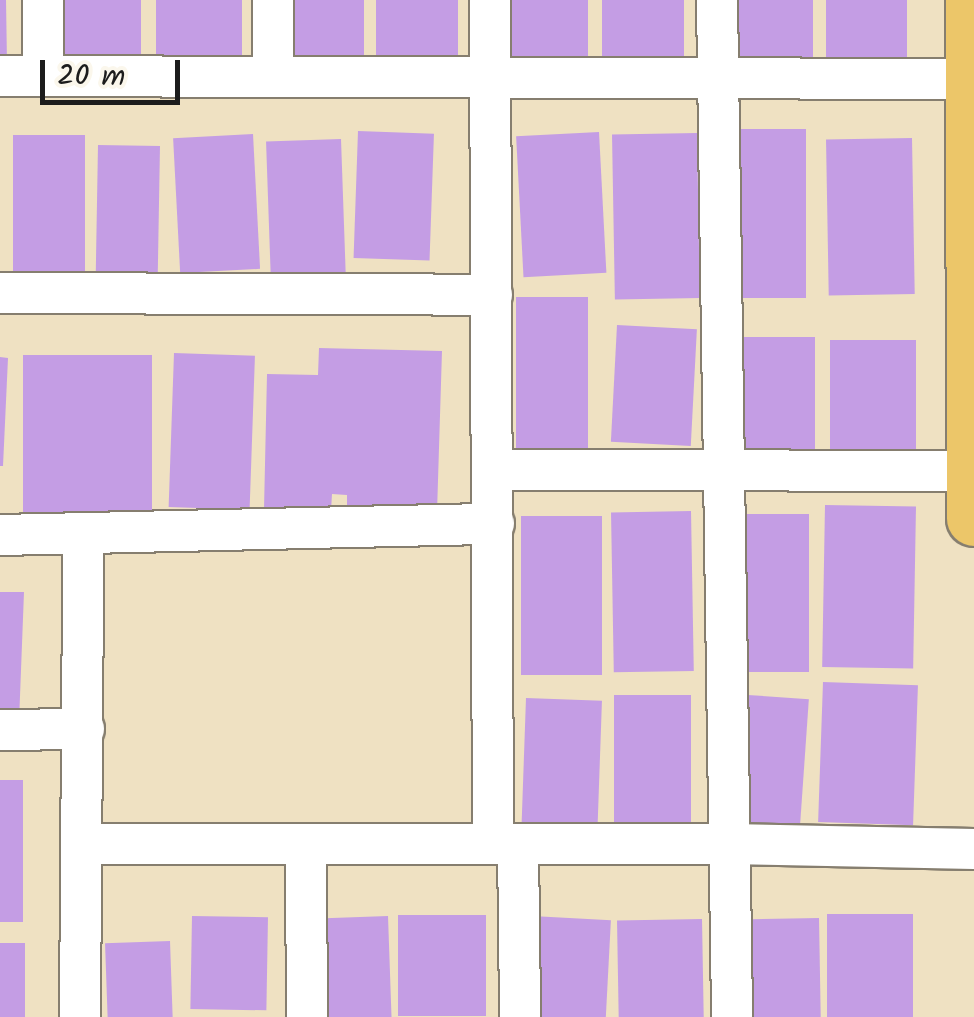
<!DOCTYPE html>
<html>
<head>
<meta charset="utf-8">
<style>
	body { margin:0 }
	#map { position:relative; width:974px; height:1017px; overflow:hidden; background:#efe1c2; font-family:Kalam,sans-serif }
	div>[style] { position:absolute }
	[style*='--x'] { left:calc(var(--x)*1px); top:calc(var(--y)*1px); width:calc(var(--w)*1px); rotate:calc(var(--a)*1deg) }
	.building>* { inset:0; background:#c49de4; transform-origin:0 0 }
	.roads { filter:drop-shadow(2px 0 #867e6f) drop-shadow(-2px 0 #867e6f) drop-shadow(0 2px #867e6f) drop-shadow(0 -2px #867e6f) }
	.minor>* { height:40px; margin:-20px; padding:0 20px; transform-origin:20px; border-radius:20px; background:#fff }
	.primary>* { height:55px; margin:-27.5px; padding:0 27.5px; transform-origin:27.5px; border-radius:27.5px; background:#ecc669 }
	span { translate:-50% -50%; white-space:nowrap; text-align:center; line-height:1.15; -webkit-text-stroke:10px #fbf7ec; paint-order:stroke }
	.scale { position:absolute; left:40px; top:60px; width:140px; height:45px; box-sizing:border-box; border:5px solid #1c1c1c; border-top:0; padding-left:12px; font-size:30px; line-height:35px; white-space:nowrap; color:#1c1c1c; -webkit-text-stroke:8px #fbf7ec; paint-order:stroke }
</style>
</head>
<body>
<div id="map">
	<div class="building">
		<div style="clip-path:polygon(0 0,6px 0,7px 63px,0 63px)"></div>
		<div style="left:65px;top:0;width:76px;height:66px"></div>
		<div style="left:156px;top:0;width:86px;height:70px"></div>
		<div style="left:290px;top:0;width:74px;height:63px"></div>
		<div style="left:376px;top:0;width:82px;height:67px"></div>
		<div style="left:510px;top:0;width:78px;height:72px"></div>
		<div style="left:602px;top:0;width:82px;height:73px"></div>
		<div style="left:733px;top:0;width:80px;height:73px"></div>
		<div style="left:826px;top:0;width:81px;height:68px"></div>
		<div style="left:735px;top:129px;width:71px;height:169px"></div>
		<div style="left:358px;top:131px;width:76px;height:127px;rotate:2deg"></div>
		<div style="left:599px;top:132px;width:141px;height:83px;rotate:87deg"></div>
		<div style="left:697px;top:133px;width:165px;height:85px;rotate:89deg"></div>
		<div style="left:253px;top:134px;width:135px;height:80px;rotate:87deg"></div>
		<div style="left:13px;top:135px;width:72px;height:139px"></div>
		<div style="left:912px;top:138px;width:156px;height:86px;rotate:89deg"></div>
		<div style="left:341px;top:139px;width:145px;height:75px;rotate:88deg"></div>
		<div style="left:98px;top:145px;width:62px;height:135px;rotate:1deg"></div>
		<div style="left:516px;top:297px;width:72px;height:157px"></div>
		<div style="left:617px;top:325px;width:80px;height:117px;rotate:3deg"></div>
		<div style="left:741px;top:337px;width:74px;height:127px"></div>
		<div style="left:830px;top:340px;width:86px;height:121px"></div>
		<div style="clip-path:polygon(319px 348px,442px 351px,437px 513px,347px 510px,347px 495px,332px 494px,331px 511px,264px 509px,267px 374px,318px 375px)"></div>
		<div style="left:174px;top:353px;width:81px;height:154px;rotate:2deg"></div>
		<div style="left:23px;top:355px;width:129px;height:161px"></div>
		<div style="clip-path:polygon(0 357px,8px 358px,3px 466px,0 466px)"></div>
		<div style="left:825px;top:505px;width:91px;height:162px;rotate:1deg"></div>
		<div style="left:691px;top:511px;width:160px;height:80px;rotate:89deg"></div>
		<div style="left:741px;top:514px;width:68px;height:158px"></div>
		<div style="left:521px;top:516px;width:81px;height:159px"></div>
		<div style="clip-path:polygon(0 592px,24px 592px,19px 722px,0 721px)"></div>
		<div style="left:823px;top:682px;width:95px;height:140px;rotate:2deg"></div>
		<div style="left:614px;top:695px;width:77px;height:137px"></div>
		<div style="left:748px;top:695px;width:61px;height:139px;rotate:4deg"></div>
		<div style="left:526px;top:698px;width:76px;height:132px;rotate:2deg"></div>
		<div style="left:23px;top:780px;width:142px;height:23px;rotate:90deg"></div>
		<div style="left:827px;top:914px;width:86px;height:103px"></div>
		<div style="left:398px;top:915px;width:88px;height:101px"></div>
		<div style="left:192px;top:916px;width:76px;height:93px;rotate:1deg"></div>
		<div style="left:388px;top:916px;width:101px;height:77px;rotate:88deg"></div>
		<div style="left:532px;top:916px;width:79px;height:101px;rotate:3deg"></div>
		<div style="left:819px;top:918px;width:99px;height:80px;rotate:89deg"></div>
		<div style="left:702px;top:919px;width:98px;height:85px;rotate:89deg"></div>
		<div style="left:170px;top:941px;width:76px;height:65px;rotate:88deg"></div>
		<div style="left:0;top:943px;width:25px;height:74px"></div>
	</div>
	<div class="roads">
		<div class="minor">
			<div style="--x:490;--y:0;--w:844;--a:89.8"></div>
			<div style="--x:717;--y:0;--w:1017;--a:89.15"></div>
			<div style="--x:43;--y:75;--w:75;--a:-90"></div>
			<div style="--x:273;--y:75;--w:75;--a:-90"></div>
			<div style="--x:0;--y:76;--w:973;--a:0.18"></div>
			<div style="--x:0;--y:293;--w:492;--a:0.2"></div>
			<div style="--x:495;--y:470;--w:479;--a:0.1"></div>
			<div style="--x:0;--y:535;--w:494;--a:-1.3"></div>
			<div style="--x:0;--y:730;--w:84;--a:-0.7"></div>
			<div style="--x:84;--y:844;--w:646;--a:0"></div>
			<div style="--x:730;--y:844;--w:244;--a:1.2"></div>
			<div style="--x:518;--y:845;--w:172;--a:89.3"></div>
			<div style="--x:306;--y:846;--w:171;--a:89.7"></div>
			<div style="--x:80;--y:1017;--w:482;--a:-89.6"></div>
		</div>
		<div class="primary">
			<div style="--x:973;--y:0;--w:518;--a:89.89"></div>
		</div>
	</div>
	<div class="scale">20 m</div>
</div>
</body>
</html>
